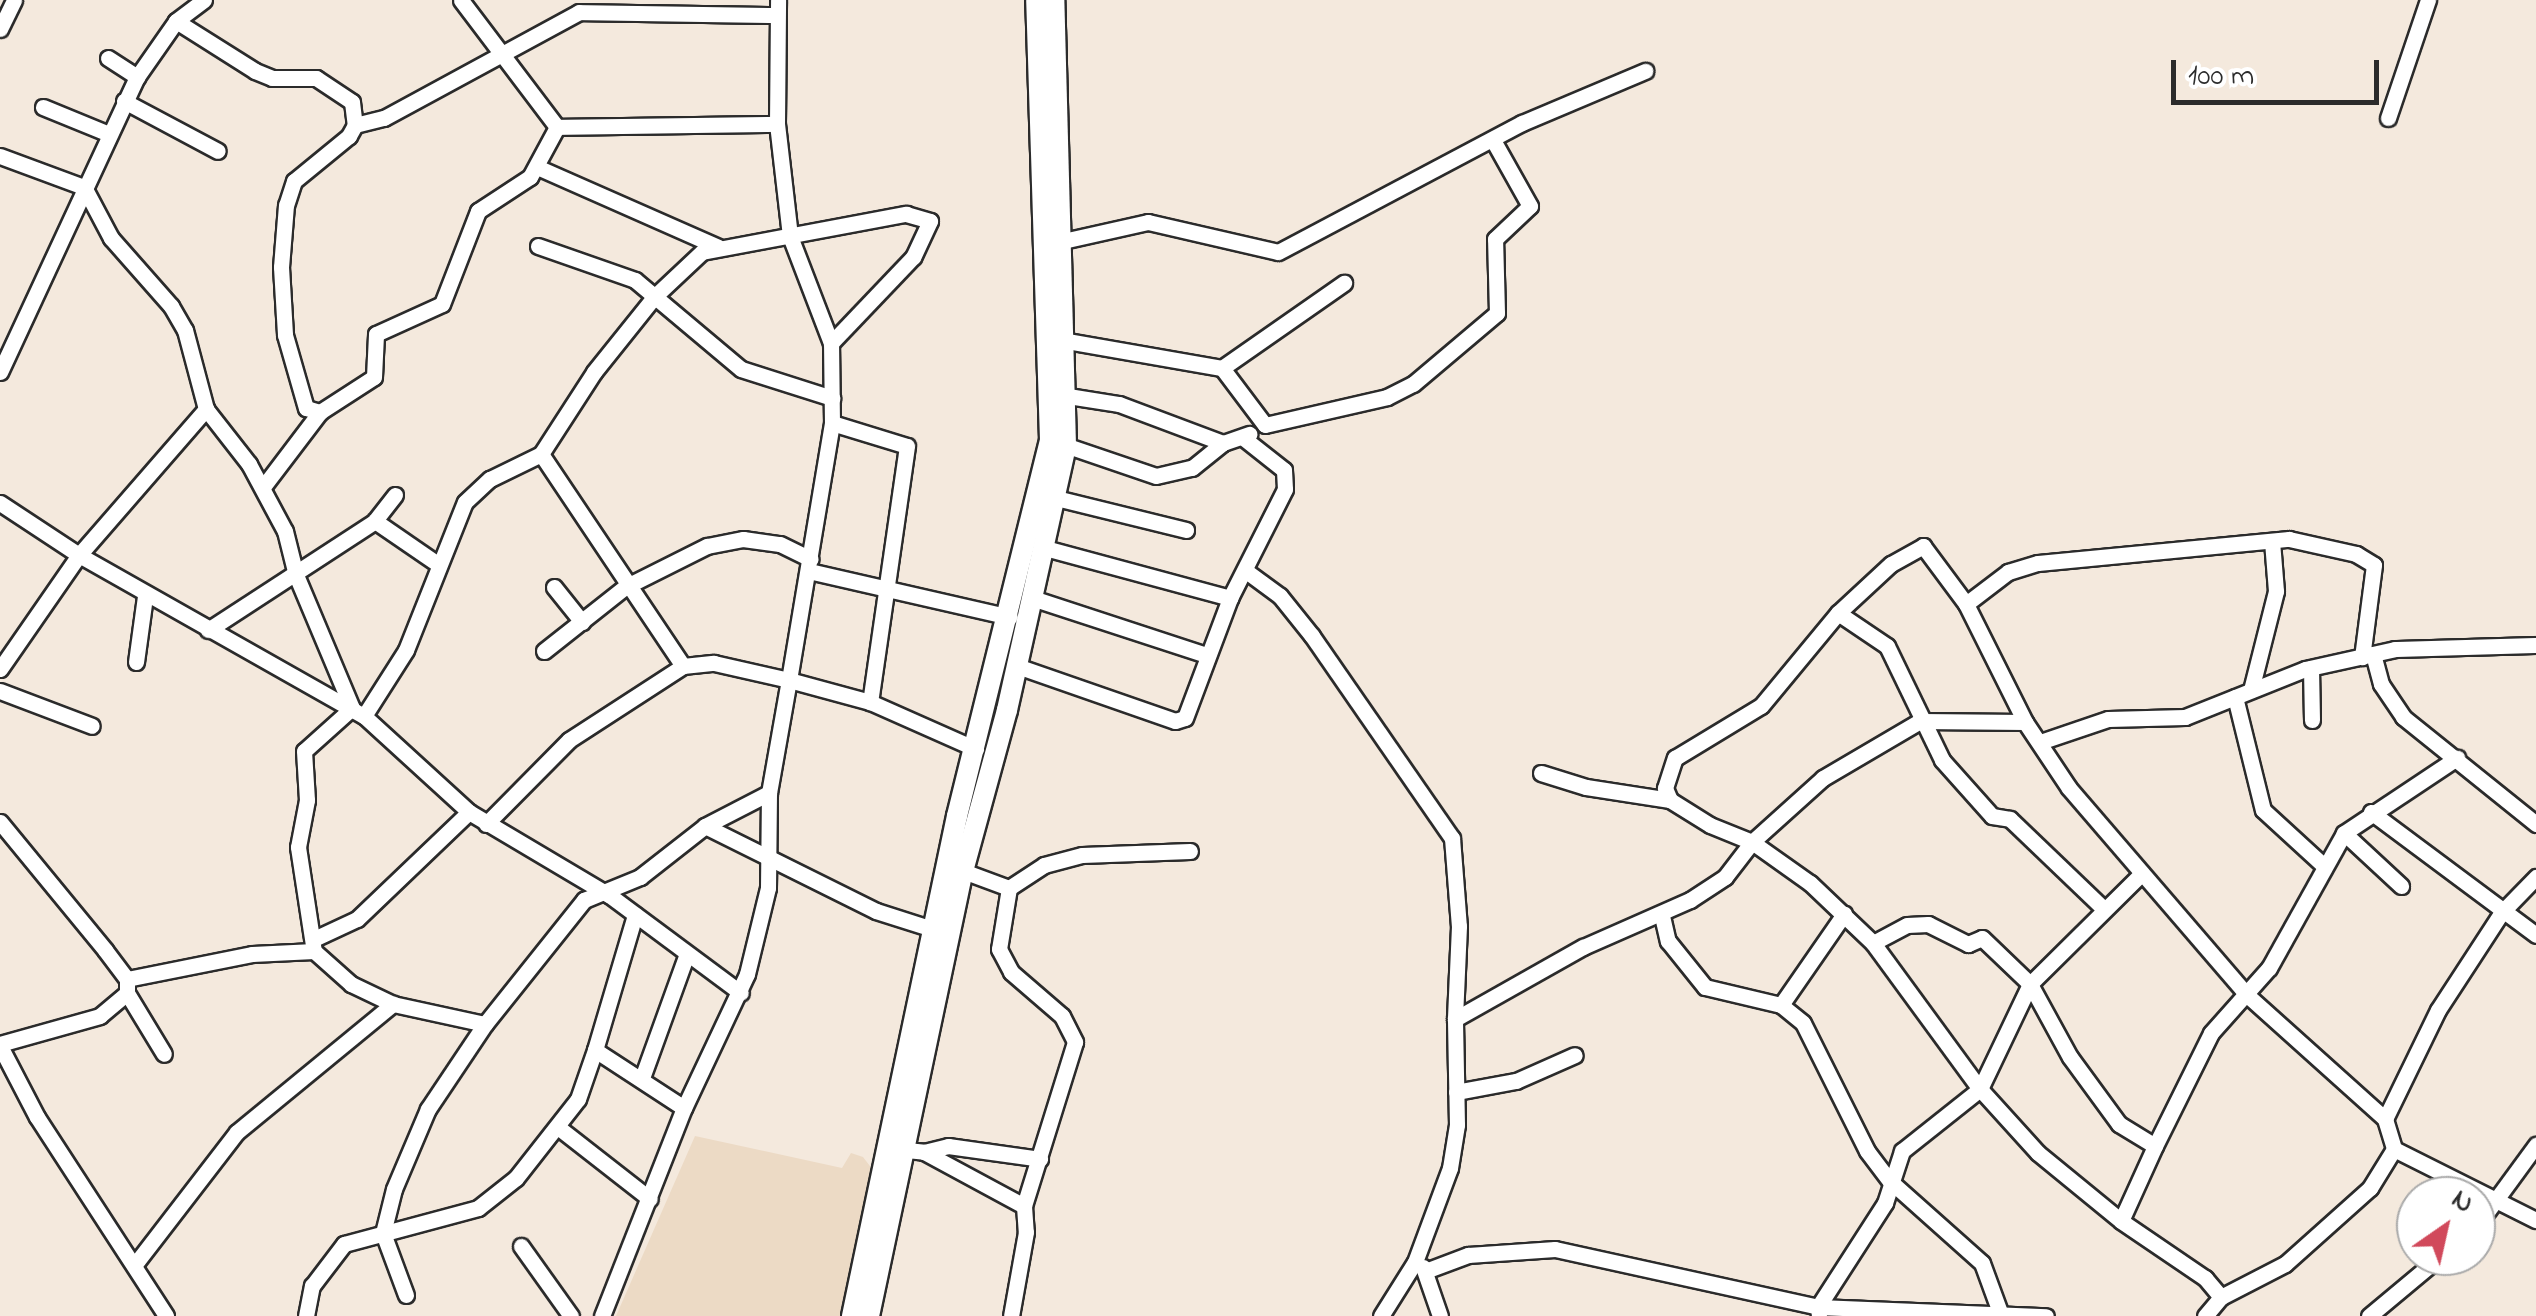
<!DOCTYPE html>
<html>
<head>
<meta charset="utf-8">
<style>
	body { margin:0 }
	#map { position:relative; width:2536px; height:1316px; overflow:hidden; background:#f4e9dd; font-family:"Indie Flower",sans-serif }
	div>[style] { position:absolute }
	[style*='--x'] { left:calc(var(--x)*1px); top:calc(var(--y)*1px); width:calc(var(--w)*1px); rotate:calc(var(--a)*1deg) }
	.built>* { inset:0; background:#ecdac5 }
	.roads { filter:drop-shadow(2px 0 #2b2b2b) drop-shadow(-2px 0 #2b2b2b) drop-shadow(0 2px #2b2b2b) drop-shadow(0 -2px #2b2b2b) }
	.street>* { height:15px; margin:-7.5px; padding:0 7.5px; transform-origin:7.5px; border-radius:7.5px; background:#fff }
	.secondary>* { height:20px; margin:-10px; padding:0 10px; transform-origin:10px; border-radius:10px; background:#fff }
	span { translate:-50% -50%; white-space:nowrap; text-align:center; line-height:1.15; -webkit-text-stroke:10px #fff; paint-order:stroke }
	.north { position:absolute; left:2396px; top:1176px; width:100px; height:100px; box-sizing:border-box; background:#fff; border:2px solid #aaa; border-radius:50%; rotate:34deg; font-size:28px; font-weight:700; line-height:40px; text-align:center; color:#2b2b2b }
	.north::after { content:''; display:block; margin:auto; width:35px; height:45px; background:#d1495b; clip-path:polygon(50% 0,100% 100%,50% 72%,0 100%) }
	.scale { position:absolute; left:2171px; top:60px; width:208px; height:45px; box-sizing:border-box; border:5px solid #2b2b2b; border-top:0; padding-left:12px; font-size:30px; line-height:35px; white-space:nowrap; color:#2b2b2b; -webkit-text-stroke:8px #fff; paint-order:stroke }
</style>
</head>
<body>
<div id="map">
	<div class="built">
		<div style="clip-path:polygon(695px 1136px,842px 1168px,851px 1153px,863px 1157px,873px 1170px,845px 1316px,616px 1316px)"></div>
	</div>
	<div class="roads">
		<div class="street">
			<div style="--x:176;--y:21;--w:93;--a:32.3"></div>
			<div style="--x:255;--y:71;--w:18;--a:22"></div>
			<div style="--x:272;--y:78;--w:44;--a:0"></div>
			<div style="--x:316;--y:78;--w:43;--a:33.7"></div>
			<div style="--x:352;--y:102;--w:23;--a:83"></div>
			<div style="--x:355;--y:125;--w:13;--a:119"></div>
			<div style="--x:349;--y:136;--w:71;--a:140.7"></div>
			<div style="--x:294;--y:181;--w:25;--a:108"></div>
			<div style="--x:286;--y:205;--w:62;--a:94.6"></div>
			<div style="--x:281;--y:267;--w:68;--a:86.6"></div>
			<div style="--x:285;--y:335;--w:76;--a:74"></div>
			<div style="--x:306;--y:408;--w:15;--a:16"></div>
			<div style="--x:320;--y:412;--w:64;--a:-32.9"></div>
			<div style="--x:374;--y:377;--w:43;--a:-87.3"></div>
			<div style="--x:376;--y:334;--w:72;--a:-24.4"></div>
			<div style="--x:442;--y:304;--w:100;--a:-68.8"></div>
			<div style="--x:478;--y:211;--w:62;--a:-33.2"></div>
			<div style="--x:530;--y:177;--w:57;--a:-61.6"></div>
			<div style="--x:557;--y:127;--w:159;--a:-127.1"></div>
			<div style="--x:0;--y:29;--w:32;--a:-64"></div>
			<div style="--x:108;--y:58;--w:35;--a:33"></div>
			<div style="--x:124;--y:101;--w:106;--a:28"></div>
			<div style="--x:43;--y:107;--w:71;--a:22.2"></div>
			<div style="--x:2388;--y:118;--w:125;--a:-71.3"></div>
			<div style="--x:355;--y:125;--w:30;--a:-14"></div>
			<div style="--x:384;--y:118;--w:222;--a:-28.5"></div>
			<div style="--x:579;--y:12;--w:198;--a:0.9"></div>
			<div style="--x:557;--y:127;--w:220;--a:-0.8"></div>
			<div style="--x:0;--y:156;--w:90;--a:20.3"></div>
			<div style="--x:84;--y:187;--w:58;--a:62.1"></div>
			<div style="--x:111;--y:238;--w:91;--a:48.6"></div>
			<div style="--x:171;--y:306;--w:28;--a:60"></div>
			<div style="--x:185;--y:330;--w:82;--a:75.1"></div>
			<div style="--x:206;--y:409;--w:70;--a:52"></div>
			<div style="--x:249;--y:464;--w:76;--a:61.8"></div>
			<div style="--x:285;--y:531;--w:45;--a:76"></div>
			<div style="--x:296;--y:575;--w:144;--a:67.2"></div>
			<div style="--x:352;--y:708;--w:64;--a:138.1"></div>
			<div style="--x:304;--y:751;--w:49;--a:86.5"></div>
			<div style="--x:307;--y:800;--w:48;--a:100.8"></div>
			<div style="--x:298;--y:847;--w:105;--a:81.3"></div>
			<div style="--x:537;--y:167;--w:198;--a:23.8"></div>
			<div style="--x:1063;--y:241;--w:87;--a:-12.6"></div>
			<div style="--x:1148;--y:222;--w:133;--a:13"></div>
			<div style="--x:1278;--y:252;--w:276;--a:-27.9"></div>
			<div style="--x:1522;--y:123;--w:134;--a:-22.9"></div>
			<div style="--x:538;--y:246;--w:103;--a:19.3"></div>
			<div style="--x:635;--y:280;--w:138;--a:40"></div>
			<div style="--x:741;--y:369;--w:96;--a:17.7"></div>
			<div style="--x:1067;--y:341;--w:157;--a:9.9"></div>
			<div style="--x:1222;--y:368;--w:71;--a:53"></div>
			<div style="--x:1265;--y:425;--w:125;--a:-12.9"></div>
			<div style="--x:1387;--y:397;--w:29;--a:-27"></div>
			<div style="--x:1413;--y:384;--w:110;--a:-40.2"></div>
			<div style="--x:1497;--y:313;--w:74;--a:-91.5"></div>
			<div style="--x:1495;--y:239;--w:48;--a:-43.3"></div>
			<div style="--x:1530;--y:206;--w:76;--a:-119.3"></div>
			<div style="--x:1222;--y:368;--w:149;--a:-34.9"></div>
			<div style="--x:0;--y:372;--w:325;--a:-65.1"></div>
			<div style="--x:137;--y:77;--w:68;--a:-55.1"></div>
			<div style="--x:176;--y:21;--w:35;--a:-37"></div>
			<div style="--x:1068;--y:396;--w:52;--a:8.9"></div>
			<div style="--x:1119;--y:404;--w:111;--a:20.6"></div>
			<div style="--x:832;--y:423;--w:78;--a:17"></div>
			<div style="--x:907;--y:446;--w:259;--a:98.2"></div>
			<div style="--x:1059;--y:443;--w:102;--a:18.8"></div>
			<div style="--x:1156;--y:476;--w:37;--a:-13"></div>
			<div style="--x:1192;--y:468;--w:40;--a:-39"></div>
			<div style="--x:1223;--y:443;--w:28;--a:-19"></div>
			<div style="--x:263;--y:487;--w:94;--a:-52.8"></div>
			<div style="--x:395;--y:495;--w:33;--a:128"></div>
			<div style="--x:375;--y:521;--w:74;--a:34.5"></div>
			<div style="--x:1056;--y:498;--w:134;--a:13.8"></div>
			<div style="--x:0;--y:503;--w:95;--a:33.4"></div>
			<div style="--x:79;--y:555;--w:194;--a:-49"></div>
			<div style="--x:1045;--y:548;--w:192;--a:15.1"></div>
			<div style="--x:809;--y:571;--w:206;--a:12.9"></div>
			<div style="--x:1246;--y:571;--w:42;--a:36.3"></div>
			<div style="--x:1280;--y:596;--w:51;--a:51.3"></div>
			<div style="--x:1312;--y:636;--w:246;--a:55.3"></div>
			<div style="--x:1452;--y:838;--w:88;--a:85.5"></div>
			<div style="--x:1459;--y:926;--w:93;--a:92.5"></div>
			<div style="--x:554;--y:587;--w:45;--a:51.3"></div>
			<div style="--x:1032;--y:598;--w:183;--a:18.1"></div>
			<div style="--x:1966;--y:604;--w:53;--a:-37.3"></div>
			<div style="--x:2008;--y:572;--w:31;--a:-17"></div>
			<div style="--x:2038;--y:563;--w:252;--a:-5.5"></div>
			<div style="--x:2289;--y:539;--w:69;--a:12.6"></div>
			<div style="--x:2356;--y:554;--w:21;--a:31"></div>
			<div style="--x:2374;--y:565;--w:93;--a:97.4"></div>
			<div style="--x:1838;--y:613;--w:59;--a:34"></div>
			<div style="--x:1887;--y:646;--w:127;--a:64.2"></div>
			<div style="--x:1942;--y:760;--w:75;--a:48.2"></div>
			<div style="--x:1992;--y:816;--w:18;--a:9"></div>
			<div style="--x:2010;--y:819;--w:130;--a:43.8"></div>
			<div style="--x:208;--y:630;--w:199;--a:-33.1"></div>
			<div style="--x:544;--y:651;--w:103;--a:-38.3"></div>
			<div style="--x:625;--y:587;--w:92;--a:-26.6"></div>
			<div style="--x:707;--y:546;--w:37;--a:-11"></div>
			<div style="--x:743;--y:539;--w:37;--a:8"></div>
			<div style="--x:780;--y:544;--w:34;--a:26"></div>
			<div style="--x:2373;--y:654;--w:31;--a:75"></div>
			<div style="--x:2381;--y:684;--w:40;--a:56"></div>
			<div style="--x:2403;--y:717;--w:171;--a:38.8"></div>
			<div style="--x:136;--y:662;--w:67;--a:-82.2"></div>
			<div style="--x:683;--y:666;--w:31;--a:-6"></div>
			<div style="--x:714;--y:663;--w:77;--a:12.8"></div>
			<div style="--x:789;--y:680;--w:261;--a:-80.5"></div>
			<div style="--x:832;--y:423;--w:80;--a:-90.7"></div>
			<div style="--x:831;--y:343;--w:115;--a:-111"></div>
			<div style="--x:790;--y:236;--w:113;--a:-96.6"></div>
			<div style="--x:777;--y:124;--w:124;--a:-89.5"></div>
			<div style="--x:1017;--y:666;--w:167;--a:19.2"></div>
			<div style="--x:1175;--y:721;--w:10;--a:-17"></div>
			<div style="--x:1185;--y:718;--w:128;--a:-69.4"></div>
			<div style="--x:1230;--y:598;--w:122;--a:-63.2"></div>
			<div style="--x:1285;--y:489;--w:19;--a:-93"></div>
			<div style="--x:1284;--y:470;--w:53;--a:-141.8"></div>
			<div style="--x:2311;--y:668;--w:52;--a:88.9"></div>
			<div style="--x:0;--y:669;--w:139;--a:-55.3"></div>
			<div style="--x:79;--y:555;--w:327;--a:29.5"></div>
			<div style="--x:364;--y:716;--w:142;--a:42.4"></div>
			<div style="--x:469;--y:812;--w:163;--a:30.7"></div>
			<div style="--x:609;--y:895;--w:164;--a:36.6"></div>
			<div style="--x:2251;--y:690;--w:102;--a:-75.8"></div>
			<div style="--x:2276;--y:591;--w:50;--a:-94.6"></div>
			<div style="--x:0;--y:691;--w:98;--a:20.8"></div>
			<div style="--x:2235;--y:697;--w:116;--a:76.1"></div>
			<div style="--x:2263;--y:810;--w:81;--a:42.5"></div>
			<div style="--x:364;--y:716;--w:78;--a:-57.5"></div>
			<div style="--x:406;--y:650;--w:159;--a:-68.3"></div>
			<div style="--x:465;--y:502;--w:34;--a:-43"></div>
			<div style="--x:490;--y:479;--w:57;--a:-26.1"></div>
			<div style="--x:541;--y:454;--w:98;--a:-57.1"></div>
			<div style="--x:594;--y:372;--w:96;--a:-51.3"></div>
			<div style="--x:654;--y:297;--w:66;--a:-43.2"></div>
			<div style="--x:702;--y:252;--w:208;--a:-10.6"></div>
			<div style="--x:906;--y:214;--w:25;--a:16"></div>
			<div style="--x:930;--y:221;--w:40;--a:115"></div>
			<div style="--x:913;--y:257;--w:119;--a:133.6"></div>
			<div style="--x:2025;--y:722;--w:105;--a:-179.5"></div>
			<div style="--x:1920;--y:721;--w:113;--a:149.6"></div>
			<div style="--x:1823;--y:778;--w:96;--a:138"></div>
			<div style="--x:1752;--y:842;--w:45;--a:-158"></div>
			<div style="--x:1710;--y:825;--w:47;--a:-148"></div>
			<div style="--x:1670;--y:800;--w:13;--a:-113"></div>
			<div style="--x:1665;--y:788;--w:32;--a:-72"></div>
			<div style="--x:1675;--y:758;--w:100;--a:-31.2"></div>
			<div style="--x:1761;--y:706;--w:121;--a:-50.4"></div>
			<div style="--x:1838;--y:613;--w:72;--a:-42.8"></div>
			<div style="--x:1891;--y:564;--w:37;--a:-29"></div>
			<div style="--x:1923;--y:546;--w:72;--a:53.4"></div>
			<div style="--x:1966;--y:604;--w:132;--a:63.4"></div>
			<div style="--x:2025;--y:722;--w:79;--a:56.3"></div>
			<div style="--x:2069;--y:788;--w:273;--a:49.3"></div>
			<div style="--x:2247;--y:995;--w:186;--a:41.9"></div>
			<div style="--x:2385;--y:1119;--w:31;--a:73"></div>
			<div style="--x:2040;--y:742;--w:72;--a:-18.7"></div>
			<div style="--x:2108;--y:719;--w:77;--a:-1.5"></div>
			<div style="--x:2185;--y:717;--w:129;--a:-21.8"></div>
			<div style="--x:2305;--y:669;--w:92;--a:-12.5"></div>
			<div style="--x:2395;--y:649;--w:141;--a:-1.6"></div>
			<div style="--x:1541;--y:773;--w:47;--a:17.3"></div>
			<div style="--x:1586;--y:787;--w:85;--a:8.8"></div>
			<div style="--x:2371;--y:812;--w:206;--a:36.7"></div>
			<div style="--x:0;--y:822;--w:166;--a:50.6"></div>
			<div style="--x:105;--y:950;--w:36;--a:53"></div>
			<div style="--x:127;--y:979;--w:14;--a:90"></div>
			<div style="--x:127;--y:993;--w:35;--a:140"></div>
			<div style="--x:100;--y:1016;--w:104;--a:164.4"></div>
			<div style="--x:486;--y:824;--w:118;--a:-45.3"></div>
			<div style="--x:569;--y:740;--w:136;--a:-33"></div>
			<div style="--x:683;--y:666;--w:255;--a:-123.8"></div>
			<div style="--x:705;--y:826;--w:72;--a:-27.3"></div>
			<div style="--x:2344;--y:833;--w:78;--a:42.9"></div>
			<div style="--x:963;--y:871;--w:49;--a:20.3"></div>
			<div style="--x:1009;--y:888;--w:42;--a:-33.3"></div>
			<div style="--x:1044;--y:865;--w:39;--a:-15"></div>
			<div style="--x:1082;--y:855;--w:108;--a:-2.1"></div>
			<div style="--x:1009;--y:888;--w:62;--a:99.3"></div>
			<div style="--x:999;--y:949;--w:26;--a:62"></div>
			<div style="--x:1011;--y:972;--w:67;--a:40.8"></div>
			<div style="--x:1062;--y:1016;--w:29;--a:63"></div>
			<div style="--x:1075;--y:1042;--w:172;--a:107.3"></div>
			<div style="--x:1662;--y:916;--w:26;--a:77"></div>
			<div style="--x:1668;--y:941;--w:59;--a:51.2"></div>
			<div style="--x:1705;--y:987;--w:78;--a:13.3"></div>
			<div style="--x:1781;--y:1005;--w:28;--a:39"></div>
			<div style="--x:1803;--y:1023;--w:143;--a:63.4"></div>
			<div style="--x:1867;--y:1151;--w:38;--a:53"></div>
			<div style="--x:1890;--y:1181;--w:123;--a:41.7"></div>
			<div style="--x:1982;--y:1263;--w:55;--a:69.9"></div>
			<div style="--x:316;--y:938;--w:45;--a:-24.9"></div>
			<div style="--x:357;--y:919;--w:155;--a:-43.7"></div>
			<div style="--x:1873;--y:943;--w:38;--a:-28"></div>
			<div style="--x:1907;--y:925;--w:21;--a:-3"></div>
			<div style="--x:1928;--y:924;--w:45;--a:26.6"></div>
			<div style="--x:1968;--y:944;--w:15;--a:-23"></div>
			<div style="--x:1982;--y:938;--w:66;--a:43.8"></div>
			<div style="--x:2030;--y:984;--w:156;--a:-44.7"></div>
			<div style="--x:127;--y:979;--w:127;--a:-11.3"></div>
			<div style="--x:252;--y:954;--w:62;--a:-2.8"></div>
			<div style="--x:314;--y:951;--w:50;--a:41.7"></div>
			<div style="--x:351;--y:984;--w:47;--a:25.5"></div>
			<div style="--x:393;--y:1004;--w:94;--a:12.3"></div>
			<div style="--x:485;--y:1024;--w:159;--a:-51.4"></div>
			<div style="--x:584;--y:900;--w:61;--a:-22.3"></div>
			<div style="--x:640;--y:877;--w:83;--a:-38.1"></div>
			<div style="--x:705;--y:826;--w:191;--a:26.4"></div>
			<div style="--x:876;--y:911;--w:63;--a:17.6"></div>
			<div style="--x:127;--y:993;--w:71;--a:58.8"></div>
			<div style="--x:1781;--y:1005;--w:111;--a:-55.3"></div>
			<div style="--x:0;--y:1046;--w:80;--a:62.5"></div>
			<div style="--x:37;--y:1117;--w:237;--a:57"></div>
			<div style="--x:595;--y:1050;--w:141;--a:-73.5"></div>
			<div style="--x:642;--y:1078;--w:132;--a:-70.1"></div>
			<div style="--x:1456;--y:1092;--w:61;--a:-10.4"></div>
			<div style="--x:1516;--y:1081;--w:64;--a:-23.8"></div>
			<div style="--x:2385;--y:1119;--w:121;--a:-64.1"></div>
			<div style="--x:2438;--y:1010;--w:117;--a:-56.9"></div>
			<div style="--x:2502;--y:912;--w:49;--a:-45.8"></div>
			<div style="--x:559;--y:1128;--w:115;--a:38"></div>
			<div style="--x:2155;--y:1146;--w:126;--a:-63.6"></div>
			<div style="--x:2211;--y:1033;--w:87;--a:-48.3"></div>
			<div style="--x:2269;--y:968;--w:154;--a:-60.9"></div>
			<div style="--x:2344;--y:833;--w:136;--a:-33.6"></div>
			<div style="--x:897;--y:1149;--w:27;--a:6"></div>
			<div style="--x:924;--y:1152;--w:114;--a:28.4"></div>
			<div style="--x:1024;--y:1206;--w:26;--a:86"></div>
			<div style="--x:1026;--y:1232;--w:85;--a:100.1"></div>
			<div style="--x:924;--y:1152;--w:25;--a:-14"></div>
			<div style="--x:948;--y:1146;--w:93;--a:8"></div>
			<div style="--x:2476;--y:1227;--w:102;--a:-53.8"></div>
			<div style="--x:521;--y:1246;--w:86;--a:54.5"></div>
			<div style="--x:136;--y:1263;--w:165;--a:-52.4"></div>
			<div style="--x:237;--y:1132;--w:202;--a:-39.4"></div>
			<div style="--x:1423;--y:1267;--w:52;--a:70.9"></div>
			<div style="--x:1428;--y:1270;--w:43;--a:-20.6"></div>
			<div style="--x:1468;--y:1255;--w:87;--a:-3.9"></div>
			<div style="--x:1555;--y:1249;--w:269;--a:12.4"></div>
			<div style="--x:1818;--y:1307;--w:228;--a:2.3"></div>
			<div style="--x:406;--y:1295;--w:66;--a:-110.4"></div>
			<div style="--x:383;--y:1233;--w:45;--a:-76"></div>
			<div style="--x:394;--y:1189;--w:87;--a:-67"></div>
			<div style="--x:428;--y:1109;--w:102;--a:-56.2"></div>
			<div style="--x:2221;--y:1297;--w:72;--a:-27.3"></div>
			<div style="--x:2285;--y:1264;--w:114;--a:-41.8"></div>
			<div style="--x:2370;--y:1188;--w:46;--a:-58.4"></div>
			<div style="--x:2394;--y:1149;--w:159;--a:26.6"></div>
			<div style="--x:306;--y:1316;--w:31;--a:-79"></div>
			<div style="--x:312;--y:1286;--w:53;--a:-52.7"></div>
			<div style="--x:344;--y:1244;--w:139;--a:-15"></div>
			<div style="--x:478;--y:1208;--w:48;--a:-38.3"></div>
			<div style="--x:516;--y:1178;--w:100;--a:-51.9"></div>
			<div style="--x:578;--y:1099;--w:52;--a:-70.9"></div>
			<div style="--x:595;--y:1050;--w:106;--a:33.1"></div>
			<div style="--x:684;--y:1108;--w:148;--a:-64.8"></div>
			<div style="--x:747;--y:974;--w:89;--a:-76.3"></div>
			<div style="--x:768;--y:888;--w:95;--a:-89.4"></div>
			<div style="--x:769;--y:793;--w:115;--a:-80"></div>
			<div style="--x:789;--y:680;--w:84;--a:15.2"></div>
			<div style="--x:870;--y:702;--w:116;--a:23.9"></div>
			<div style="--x:602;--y:1316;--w:224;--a:-68.5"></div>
			<div style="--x:1381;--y:1316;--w:64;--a:-57.8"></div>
			<div style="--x:1415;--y:1262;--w:100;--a:-69.6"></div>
			<div style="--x:1450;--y:1168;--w:44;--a:-80.8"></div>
			<div style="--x:1457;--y:1125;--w:106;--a:-91.1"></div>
			<div style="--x:1455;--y:1019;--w:147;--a:-29.4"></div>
			<div style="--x:1583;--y:947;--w:117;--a:-23.7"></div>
			<div style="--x:1690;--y:900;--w:42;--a:-33.3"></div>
			<div style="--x:1725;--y:877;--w:44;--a:-52.4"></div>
			<div style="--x:1752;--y:842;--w:71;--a:35.3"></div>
			<div style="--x:1810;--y:883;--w:87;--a:43.6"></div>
			<div style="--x:1873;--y:943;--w:181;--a:53.8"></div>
			<div style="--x:1980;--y:1089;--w:86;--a:47.8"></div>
			<div style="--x:2038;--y:1153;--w:107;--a:39.3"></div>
			<div style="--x:2121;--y:1221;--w:102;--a:34.2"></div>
			<div style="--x:2205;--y:1278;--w:25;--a:50"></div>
			<div style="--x:2221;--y:1297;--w:25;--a:130"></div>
			<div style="--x:1819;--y:1316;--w:9;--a:-96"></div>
			<div style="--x:1818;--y:1307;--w:124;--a:-57.2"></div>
			<div style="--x:1885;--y:1203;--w:55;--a:-71.9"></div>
			<div style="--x:1902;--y:1151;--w:100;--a:-38.5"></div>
			<div style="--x:1980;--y:1089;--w:116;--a:-64.5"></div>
			<div style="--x:2030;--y:984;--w:83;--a:61.3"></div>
			<div style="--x:2070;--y:1057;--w:83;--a:53.8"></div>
			<div style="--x:2119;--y:1124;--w:42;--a:31.4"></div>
			<div style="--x:2155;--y:1146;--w:82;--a:114.4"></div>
			<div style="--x:2369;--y:1316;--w:94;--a:-39.8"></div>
		</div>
		<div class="secondary">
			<div style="--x:852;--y:1316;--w:511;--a:-78.14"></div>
			<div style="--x:957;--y:816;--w:387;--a:-76.1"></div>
			<div style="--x:1050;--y:440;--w:440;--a:-91.8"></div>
			<div style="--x:869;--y:1316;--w:455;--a:-78.1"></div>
			<div style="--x:963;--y:871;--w:167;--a:-74.7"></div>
			<div style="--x:1007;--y:710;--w:271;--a:-77.4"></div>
			<div style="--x:1066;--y:446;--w:446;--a:-91.5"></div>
		</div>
	</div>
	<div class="north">N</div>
	<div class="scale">100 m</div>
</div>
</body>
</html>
